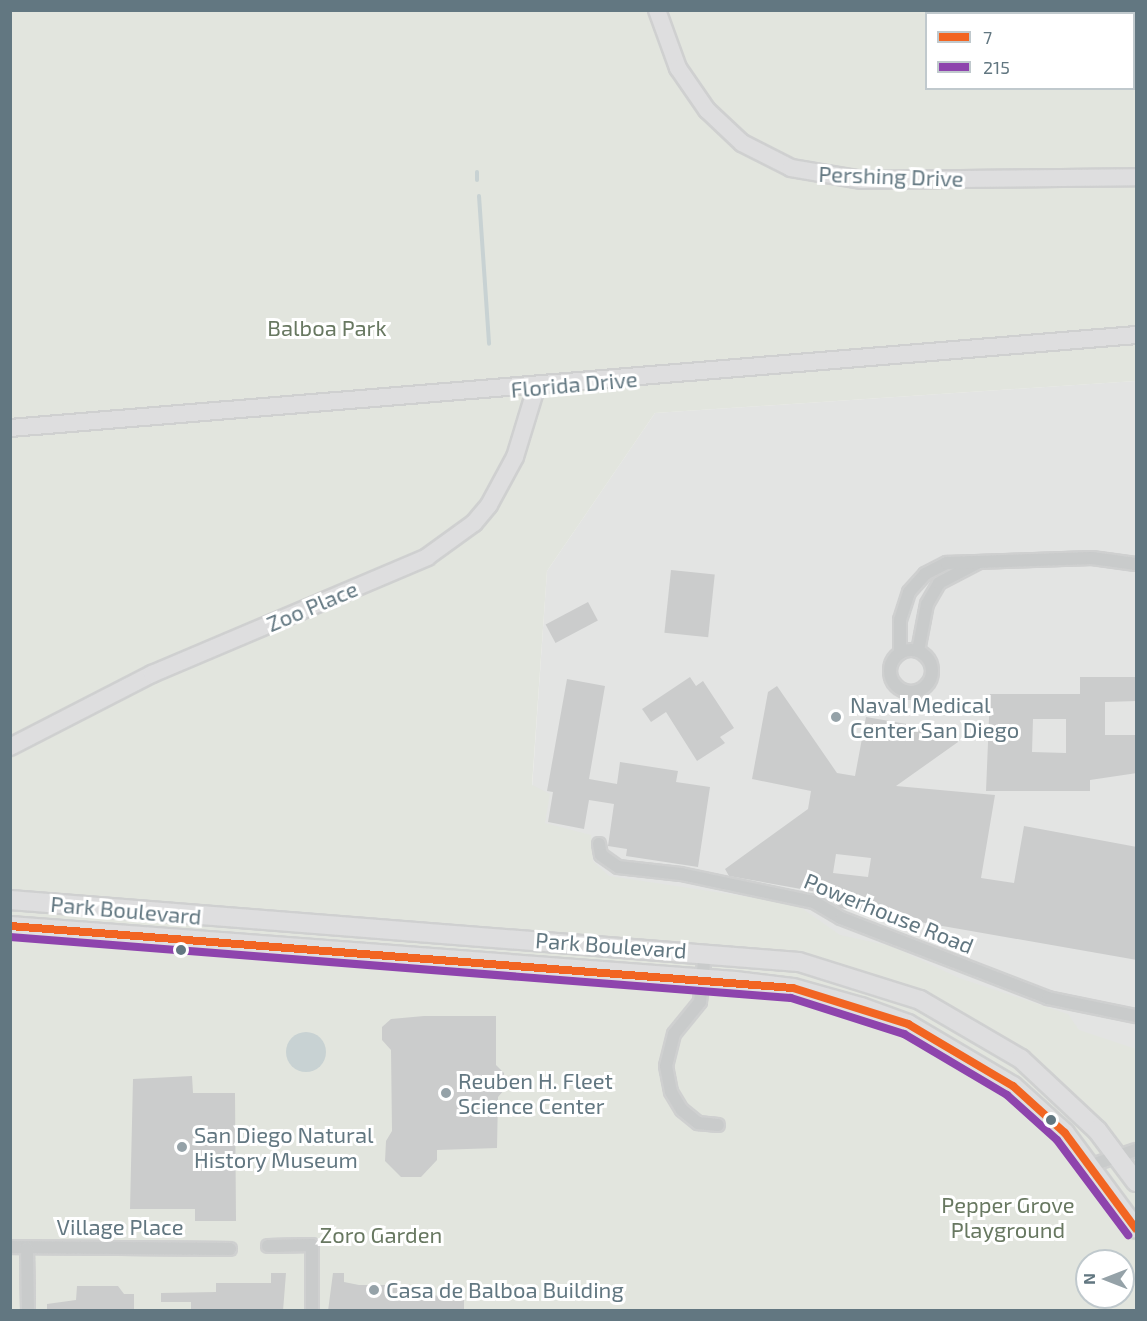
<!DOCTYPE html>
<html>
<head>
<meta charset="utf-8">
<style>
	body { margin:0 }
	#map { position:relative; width:1147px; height:1321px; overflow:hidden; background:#f3f2f0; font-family:"Exo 2",sans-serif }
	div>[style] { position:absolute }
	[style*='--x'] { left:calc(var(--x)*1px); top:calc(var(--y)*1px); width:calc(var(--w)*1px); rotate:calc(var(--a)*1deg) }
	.built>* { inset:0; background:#e3e4e3 }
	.green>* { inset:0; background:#e2e5de }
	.water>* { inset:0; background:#c8d2d3 }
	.round { border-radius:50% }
	.stream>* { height:4px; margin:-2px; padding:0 2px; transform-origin:2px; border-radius:2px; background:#c8d2d3 }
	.building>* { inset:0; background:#cbcccc; transform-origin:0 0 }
	.roads { filter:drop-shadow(2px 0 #cfd0d0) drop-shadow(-2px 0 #cfd0d0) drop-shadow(0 2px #cfd0d0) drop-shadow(0 -2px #cfd0d0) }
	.street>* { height:12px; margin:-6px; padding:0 6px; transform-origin:6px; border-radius:6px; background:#c9cbcb }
	.street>.ring { margin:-6px; padding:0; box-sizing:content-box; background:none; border:12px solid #c9cbcb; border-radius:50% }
	.secondary>* { height:16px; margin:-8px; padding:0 8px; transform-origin:8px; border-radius:8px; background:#dededf }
	.primary>* { height:18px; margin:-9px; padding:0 9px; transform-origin:9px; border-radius:9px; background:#dededf }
	.bus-1>* { height:8px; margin:-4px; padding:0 4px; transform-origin:4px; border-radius:4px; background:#f26522 }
	.bus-2>* { height:8px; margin:-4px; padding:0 4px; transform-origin:4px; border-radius:4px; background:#8e44ad }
	.dots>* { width:16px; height:16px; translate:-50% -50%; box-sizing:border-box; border:3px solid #fff; border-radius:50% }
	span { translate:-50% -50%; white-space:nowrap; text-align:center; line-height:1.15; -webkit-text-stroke:6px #fff; paint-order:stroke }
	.street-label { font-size:22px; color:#627781 }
	.park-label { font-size:22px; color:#687861 }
	.poi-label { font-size:22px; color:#627781 }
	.left { translate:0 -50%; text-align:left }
	.frame { position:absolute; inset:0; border:12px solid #627781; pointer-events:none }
	.legend { position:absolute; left:925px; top:12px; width:210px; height:78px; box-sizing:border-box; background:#fff; border:2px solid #c0c9cd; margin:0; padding:8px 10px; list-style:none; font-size:18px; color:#627781 }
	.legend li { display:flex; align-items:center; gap:12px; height:30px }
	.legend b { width:30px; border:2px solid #c0c9cd }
	.north { position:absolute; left:1075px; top:1249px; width:60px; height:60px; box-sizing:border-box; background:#fff; border:2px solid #c0c9cd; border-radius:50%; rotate:270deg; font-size:16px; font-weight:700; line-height:24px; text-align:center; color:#627781 }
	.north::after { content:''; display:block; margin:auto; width:21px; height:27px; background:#95a2a8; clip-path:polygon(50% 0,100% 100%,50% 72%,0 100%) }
</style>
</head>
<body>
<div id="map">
	<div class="built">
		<div style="clip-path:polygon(1136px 381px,1136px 1126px,530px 918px,531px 803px,547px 571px,655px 413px)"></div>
	</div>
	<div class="green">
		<div style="clip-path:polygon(evenodd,11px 11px,1136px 11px,1136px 381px,655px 413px,547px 571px,532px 785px,550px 794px,545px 823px,591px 835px,593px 861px,609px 876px,796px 904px,840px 935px,891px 946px,959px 978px,1068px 1014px,1079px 1030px,1136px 1049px,1136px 1310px,11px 1310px,11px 11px,926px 14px,1134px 14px,1134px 88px,926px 88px,926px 14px,11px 11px,1087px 1261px,1123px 1261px,1123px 1297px,1087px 1297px,1087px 1261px)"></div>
	</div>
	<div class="water">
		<div class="round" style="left:286px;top:1032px;width:40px;height:40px"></div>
	</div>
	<div class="stream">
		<div style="--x:477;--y:172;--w:8;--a:90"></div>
		<div style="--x:479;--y:196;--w:148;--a:86.1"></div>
	</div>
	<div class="building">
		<div style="left:671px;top:570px;width:44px;height:63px;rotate:6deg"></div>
		<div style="left:588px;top:602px;width:21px;height:48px;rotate:62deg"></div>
		<div style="clip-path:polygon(690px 677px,696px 686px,703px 681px,734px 728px,720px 737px,725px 743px,697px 761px,666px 712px,651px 722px,642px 709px)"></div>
		<div style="clip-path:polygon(evenodd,1080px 677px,1137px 677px,1137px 701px,1105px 702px,1105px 735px,1137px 735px,1137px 773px,1090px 780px,1090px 791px,986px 791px,990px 694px,1080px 694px,1080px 677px,1033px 719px,1066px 719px,1066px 753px,1032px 752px,1033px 719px)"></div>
		<div style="clip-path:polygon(567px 679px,605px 686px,589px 779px,617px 784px,620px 762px,678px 771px,676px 782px,710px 787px,698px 867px,626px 856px,627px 849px,608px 846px,614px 804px,589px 800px,584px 829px,548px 822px,553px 792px,547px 791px)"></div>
		<div style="clip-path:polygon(evenodd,777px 686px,837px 773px,855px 776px,866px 717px,953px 732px,958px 742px,896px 786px,995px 795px,981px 878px,1014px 883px,1024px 826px,1137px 847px,1137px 960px,840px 908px,823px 893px,729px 876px,725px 869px,808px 809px,811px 791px,752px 779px,768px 692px,777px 686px,836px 854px,871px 858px,868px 877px,833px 873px,836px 854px)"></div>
		<div style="clip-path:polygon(424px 1016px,496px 1016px,496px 1065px,504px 1073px,504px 1090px,498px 1097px,497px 1148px,437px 1150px,437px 1160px,421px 1177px,401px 1177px,385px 1161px,386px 1141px,392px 1131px,391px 1050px,382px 1040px,382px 1027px,391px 1019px)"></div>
		<div style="clip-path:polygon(192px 1076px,193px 1093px,235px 1093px,236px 1221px,195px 1221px,195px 1209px,130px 1209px,133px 1079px)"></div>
		<div style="clip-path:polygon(271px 1273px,286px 1273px,283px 1311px,191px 1311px,191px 1302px,161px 1302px,161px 1293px,216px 1292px,216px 1283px,271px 1283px)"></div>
		<div style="clip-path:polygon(333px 1273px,344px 1273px,344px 1282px,359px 1285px,412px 1285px,413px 1296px,464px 1295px,464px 1311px,328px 1311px)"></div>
		<div style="clip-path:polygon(77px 1286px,118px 1286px,124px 1294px,134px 1294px,134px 1311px,47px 1311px,47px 1304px,76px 1300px)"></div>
	</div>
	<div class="roads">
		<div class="street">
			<div class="ring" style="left:890px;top:650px;width:30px;height:30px"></div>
			<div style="--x:918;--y:651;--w:48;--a:-79.2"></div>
			<div style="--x:927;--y:604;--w:24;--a:-60"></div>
			<div style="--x:939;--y:583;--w:45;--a:-27.7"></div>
			<div style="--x:900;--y:653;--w:33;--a:-90"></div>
			<div style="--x:900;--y:620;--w:29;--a:-72"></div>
			<div style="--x:909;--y:592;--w:24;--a:-48"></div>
			<div style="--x:925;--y:574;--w:25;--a:-27"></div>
			<div style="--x:947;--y:563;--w:145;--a:-2"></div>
			<div style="--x:1092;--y:558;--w:44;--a:7.8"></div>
			<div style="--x:599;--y:844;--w:11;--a:80"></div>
			<div style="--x:601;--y:855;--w:21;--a:35"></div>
			<div style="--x:618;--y:867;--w:63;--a:6.3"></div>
			<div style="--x:681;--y:874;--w:136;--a:11.9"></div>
			<div style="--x:814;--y:902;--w:31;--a:31"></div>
			<div style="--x:841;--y:918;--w:222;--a:21.1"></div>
			<div style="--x:1048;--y:998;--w:90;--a:11.6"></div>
			<div style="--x:705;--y:952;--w:50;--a:95.7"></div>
			<div style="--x:700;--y:1002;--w:41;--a:129.1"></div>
			<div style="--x:674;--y:1034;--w:33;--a:104"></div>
			<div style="--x:666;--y:1066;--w:26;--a:79"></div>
			<div style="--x:671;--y:1092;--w:21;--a:59"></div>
			<div style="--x:682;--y:1110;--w:21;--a:39"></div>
			<div style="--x:698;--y:1123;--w:20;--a:6"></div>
			<div style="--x:1092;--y:1165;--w:46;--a:-18.8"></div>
			<div style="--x:268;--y:1246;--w:44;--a:-1.3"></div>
			<div style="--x:312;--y:1245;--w:65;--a:90"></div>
			<div style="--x:10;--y:1247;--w:220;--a:0.5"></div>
			<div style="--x:27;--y:1248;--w:62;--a:89.1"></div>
		</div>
		<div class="secondary">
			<div style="--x:657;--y:10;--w:62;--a:70.1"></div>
			<div style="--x:678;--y:68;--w:51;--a:55.4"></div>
			<div style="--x:707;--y:110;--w:48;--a:43.3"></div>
			<div style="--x:742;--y:143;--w:55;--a:27"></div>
			<div style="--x:791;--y:168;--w:72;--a:9.6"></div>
			<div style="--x:862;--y:180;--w:274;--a:-0.6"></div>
			<div style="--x:10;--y:428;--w:1130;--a:-4.72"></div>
			<div style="--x:10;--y:747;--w:160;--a:-27.2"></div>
			<div style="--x:152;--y:674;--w:299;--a:-23"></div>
			<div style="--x:427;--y:557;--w:58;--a:-35.9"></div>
			<div style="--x:474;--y:523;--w:23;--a:-50"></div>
			<div style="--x:489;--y:505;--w:55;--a:-61.6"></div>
			<div style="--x:515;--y:457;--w:72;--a:-73.1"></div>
		</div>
		<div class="primary">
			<div style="--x:10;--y:900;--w:791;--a:4.49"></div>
			<div style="--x:799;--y:962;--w:127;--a:17.4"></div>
			<div style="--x:920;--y:1000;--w:117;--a:30.3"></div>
			<div style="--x:1021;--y:1059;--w:104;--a:43.1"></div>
			<div style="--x:1097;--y:1130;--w:65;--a:53.1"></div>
			<div style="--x:10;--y:926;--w:727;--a:4.34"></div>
			<div style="--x:735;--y:981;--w:58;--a:6.9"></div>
			<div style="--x:793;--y:988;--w:71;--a:15.6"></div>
			<div style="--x:861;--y:1007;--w:50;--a:19.9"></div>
			<div style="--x:908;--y:1024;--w:122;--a:30.6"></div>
			<div style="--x:1013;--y:1086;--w:70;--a:42.1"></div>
			<div style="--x:1065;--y:1133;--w:119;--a:53.5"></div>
		</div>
	</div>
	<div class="bus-1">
		<div style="--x:10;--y:926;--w:785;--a:4.53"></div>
		<div style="--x:793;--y:988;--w:121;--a:17.4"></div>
		<div style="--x:908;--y:1024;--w:122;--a:30.6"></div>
		<div style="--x:1013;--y:1086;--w:70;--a:42.1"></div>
		<div style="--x:1065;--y:1133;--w:119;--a:53.5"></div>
	</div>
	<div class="bus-2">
		<div style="--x:10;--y:937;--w:783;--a:4.47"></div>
		<div style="--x:791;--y:998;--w:119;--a:17.7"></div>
		<div style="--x:904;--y:1034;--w:120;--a:30.6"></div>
		<div style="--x:1007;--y:1095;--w:67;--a:42"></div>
		<div style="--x:1057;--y:1140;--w:119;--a:53.2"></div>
	</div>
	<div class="dots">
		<div style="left:836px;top:717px;background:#95a2a8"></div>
		<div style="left:181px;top:950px;background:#627781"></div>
		<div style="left:446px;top:1093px;background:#95a2a8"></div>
		<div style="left:1051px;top:1120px;background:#627781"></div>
		<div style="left:182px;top:1147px;background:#95a2a8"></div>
		<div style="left:374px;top:1290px;background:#95a2a8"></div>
	</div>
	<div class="street-label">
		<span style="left:891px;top:176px;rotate:2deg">Pershing Drive</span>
		<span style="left:574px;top:384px;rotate:-5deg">Florida Drive</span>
		<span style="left:312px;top:606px;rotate:-23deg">Zoo Place</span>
		<span style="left:126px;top:910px;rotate:5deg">Park Boulevard</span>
		<span style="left:889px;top:913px;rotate:22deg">Powerhouse Road</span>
		<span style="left:611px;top:945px;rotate:4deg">Park Boulevard</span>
		<span style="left:120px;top:1227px">Village Place</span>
	</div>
	<div class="park-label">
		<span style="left:327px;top:328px">Balboa Park</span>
		<span style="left:1008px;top:1217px">Pepper Grove<br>Playground</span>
		<span style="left:381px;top:1235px">Zoro Garden</span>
	</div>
	<div class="poi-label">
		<span class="left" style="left:850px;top:717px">Naval Medical<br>Center San Diego</span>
		<span class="left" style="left:458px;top:1093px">Reuben H. Fleet<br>Science Center</span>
		<span class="left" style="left:194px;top:1147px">San Diego Natural<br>History Museum</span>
		<span class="left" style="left:386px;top:1290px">Casa de Balboa Building</span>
	</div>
	<div class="frame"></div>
	<ul class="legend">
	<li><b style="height:8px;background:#f26522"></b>7</li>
	<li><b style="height:8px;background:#8e44ad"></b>215</li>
	</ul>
	<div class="north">N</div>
</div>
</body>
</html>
